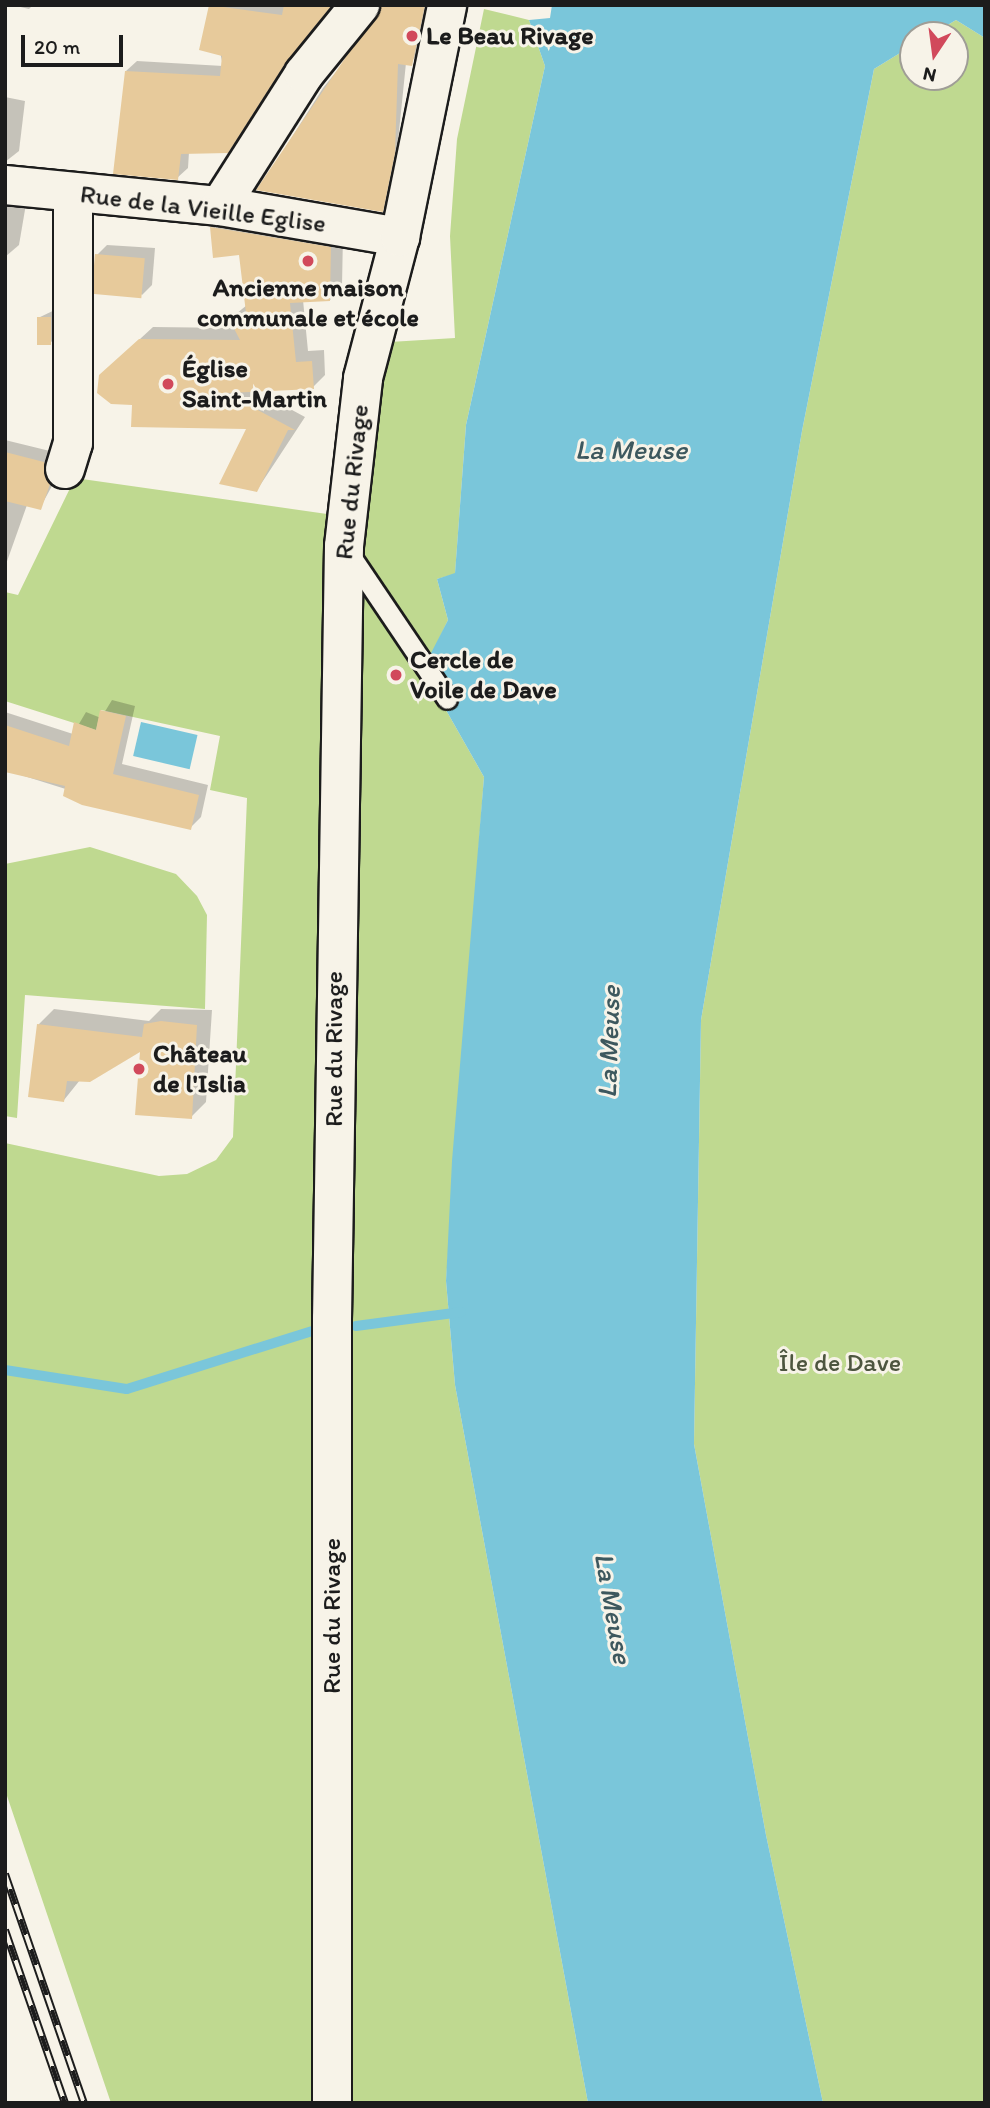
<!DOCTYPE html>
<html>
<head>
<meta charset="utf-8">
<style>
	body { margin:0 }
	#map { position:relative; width:990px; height:2108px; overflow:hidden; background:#f7f3e8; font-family:Itim,sans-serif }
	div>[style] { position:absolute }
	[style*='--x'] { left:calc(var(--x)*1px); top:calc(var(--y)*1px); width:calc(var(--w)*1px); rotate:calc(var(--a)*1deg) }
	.green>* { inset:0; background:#bfd990 }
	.water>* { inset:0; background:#7ac6da; transform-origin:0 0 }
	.shadow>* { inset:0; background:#0003 }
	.stream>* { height:10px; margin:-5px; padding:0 5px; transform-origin:5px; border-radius:5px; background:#7ac6da }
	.building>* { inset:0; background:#e7ca9b; transform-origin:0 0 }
	.roads { filter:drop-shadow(2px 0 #1c1c1c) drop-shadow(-2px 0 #1c1c1c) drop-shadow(0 2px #1c1c1c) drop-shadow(0 -2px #1c1c1c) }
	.lane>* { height:19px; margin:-9.5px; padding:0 9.5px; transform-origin:9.5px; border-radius:9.5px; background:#f7f3e8 }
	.street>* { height:38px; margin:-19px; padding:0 19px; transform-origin:19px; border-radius:19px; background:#f7f3e8 }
	.rail>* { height:8px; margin-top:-4px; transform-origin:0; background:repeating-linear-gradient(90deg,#f7f3e8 0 16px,#1c1c1c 0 32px); box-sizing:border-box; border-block:2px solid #1c1c1c }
	.dots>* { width:19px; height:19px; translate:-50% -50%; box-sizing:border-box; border:4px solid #f7f3e8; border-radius:50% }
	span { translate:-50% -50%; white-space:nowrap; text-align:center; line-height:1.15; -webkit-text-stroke:6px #f7f3e8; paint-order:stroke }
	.poi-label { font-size:26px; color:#1c1c1c; font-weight:700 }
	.left { translate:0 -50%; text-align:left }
	.street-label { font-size:26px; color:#1c1c1c }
	.park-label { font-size:26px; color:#4d553f }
	.water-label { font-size:28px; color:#3d585e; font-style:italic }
	.frame { position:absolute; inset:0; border:7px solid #1c1c1c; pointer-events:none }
	.north { position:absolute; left:899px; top:21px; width:70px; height:70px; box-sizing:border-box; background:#f7f3e8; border:2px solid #9f9d96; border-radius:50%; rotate:193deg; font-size:19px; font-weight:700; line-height:28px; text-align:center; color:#1c1c1c }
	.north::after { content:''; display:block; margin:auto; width:24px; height:32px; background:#d1495b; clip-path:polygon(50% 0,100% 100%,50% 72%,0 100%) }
	.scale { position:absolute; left:21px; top:35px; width:102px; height:32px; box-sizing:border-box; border:4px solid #1c1c1c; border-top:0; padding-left:9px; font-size:21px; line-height:24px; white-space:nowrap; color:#1c1c1c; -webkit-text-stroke:5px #f7f3e8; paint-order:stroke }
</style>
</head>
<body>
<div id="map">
	<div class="green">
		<div style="clip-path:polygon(484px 9px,529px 20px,545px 66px,466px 425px,455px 574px,437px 579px,448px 620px,431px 655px,453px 695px,442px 703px,484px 777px,446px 1281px,455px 1385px,588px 2103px,347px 2103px,353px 580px,387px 348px,390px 342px,455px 338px,450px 236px,457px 139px)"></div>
		<div style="clip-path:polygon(956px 20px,985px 38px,985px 2103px,823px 2103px,766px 1835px,694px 1444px,701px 1020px,802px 431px,874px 69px,913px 45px,913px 77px,955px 77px,955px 35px,931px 35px)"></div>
		<div style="clip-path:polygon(75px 478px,334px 515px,319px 2103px,111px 2103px,5px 1790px,5px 1143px,159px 1176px,187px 1174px,216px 1160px,233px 1137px,247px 798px,210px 790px,220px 736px,101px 710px,96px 730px,5px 701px,5px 592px,18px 595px)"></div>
		<div style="clip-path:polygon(90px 847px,176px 874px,197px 896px,207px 915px,205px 1009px,25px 995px,17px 1118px,5px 1116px,5px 864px)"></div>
	</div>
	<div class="water">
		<div style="clip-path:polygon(552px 5px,985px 5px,985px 38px,956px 20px,931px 35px,913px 35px,913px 45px,874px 69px,802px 431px,701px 1020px,694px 1444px,766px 1835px,823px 2103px,588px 2103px,455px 1385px,446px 1281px,452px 1161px,484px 777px,442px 703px,453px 694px,430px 655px,448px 620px,437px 579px,455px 573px,466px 425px,545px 66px,529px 20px,550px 18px)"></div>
		<div style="left:141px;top:722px;width:58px;height:35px;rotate:13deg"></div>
	</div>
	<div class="shadow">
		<div style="clip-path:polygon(12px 5px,33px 5px,29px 9px)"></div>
		<div style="clip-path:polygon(210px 5px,332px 5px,238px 141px,227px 151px,189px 152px,188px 168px,177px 178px,126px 71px,137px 61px,223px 66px)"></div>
		<div style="clip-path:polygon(380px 5px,432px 5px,422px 54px,406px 63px,392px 200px,382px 210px,259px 189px,323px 88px,379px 19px)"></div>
		<div style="clip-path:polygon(5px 97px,25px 101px,19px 151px,5px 162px)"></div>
		<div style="clip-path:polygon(5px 194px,27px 198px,19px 245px,5px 257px)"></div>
		<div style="clip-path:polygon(224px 216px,343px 235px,342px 287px,330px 300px,303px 300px,308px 351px,324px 350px,325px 375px,313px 387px,255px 390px,305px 417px,257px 490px,248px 427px,134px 403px,114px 363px,153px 327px,236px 328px,231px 318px,247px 305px,240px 253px,212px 228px)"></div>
		<div style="clip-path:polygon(107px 245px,155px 248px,152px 285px,142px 295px,97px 255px)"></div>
		<div style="clip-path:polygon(61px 307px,61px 333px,50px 343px,38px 318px)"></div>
		<div style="clip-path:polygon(5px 440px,54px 452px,59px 473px,40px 508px,27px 505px,5px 567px)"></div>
		<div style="clip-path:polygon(112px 700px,135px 706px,122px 764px,208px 785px,201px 817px,190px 828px,5px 770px,5px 712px,73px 734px,86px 712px,101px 718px)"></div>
		<div style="clip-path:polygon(54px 1009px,149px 1021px,161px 1009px,212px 1010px,206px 1102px,191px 1117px,142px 1049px,80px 1080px,64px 1100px,38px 1025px)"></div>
	</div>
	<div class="stream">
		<div style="--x:356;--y:1326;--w:106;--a:-7.6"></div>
		<div style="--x:5;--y:1370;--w:123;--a:8.9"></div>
		<div style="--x:127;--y:1389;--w:200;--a:-17.4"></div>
	</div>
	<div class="building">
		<div style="clip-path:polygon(209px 5px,282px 15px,284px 5px,332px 5px,286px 62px,228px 153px,181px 154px,178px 180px,113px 174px,125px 71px,220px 76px,222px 56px,199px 50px)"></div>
		<div style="clip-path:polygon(381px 5px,425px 5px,412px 66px,398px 64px,395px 153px,383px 212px,256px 190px)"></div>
		<div style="clip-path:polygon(210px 227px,331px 247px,330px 301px,290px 303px,296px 362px,312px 361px,314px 389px,226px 393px,295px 430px,288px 430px,257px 492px,219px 484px,246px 429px,131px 427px,132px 405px,111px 404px,97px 393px,99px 375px,139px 339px,240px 340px,228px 317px,246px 313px,239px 255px,213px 258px)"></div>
		<div style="left:95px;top:254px;width:50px;height:40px;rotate:5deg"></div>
		<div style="left:37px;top:317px;width:14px;height:28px"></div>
		<div style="clip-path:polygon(5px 452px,44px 462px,50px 484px,41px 510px,5px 501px)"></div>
		<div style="clip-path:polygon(100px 710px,126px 716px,113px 774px,199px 795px,191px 830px,82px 805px,63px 796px,65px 786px,5px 772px,5px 725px,69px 746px,74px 722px,96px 730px)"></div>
		<div style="clip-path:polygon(161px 1021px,197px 1025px,192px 1119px,135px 1115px,140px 1052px,90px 1082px,67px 1081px,64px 1102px,28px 1097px,37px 1024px,142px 1037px,144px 1024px)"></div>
	</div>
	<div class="roads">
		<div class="lane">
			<div style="--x:348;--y:552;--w:177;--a:56"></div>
		</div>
		<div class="street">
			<div style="--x:5;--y:185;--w:216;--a:5.6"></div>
			<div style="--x:220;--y:206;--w:183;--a:9.8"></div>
			<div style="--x:220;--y:206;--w:156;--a:-57.5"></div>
			<div style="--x:304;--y:74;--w:89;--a:-50.9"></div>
			<div style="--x:65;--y:469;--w:27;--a:-73"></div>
			<div style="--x:73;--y:443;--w:251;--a:-90"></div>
			<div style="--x:332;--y:2103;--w:784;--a:-90"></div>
			<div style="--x:332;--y:1319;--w:773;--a:-89.11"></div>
			<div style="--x:344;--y:546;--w:169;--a:-83.5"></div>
			<div style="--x:363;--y:378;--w:146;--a:-75.3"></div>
			<div style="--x:400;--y:237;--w:237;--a:-78.5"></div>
		</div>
	</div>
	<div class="rail">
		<div style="--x:5;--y:1874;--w:242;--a:71"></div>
		<div style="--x:5;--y:1930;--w:183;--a:70.9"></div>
	</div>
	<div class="dots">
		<div style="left:412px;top:36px;background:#d1495b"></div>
		<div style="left:308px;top:261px;background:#d1495b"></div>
		<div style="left:168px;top:384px;background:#d1495b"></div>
		<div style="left:396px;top:675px;background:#d1495b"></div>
		<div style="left:139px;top:1069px;background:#d1495b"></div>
	</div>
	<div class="poi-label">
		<span class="left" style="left:426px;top:36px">Le Beau Rivage</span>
		<span style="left:308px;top:303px">Ancienne maison<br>communale et école</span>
		<span class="left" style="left:182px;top:384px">Église<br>Saint-Martin</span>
		<span class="left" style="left:410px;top:675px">Cercle de<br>Voile de Dave</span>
		<span class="left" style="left:153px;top:1069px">Château<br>de l'Islia</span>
	</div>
	<div class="street-label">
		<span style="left:203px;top:209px;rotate:7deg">Rue de la Vieille Eglise</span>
		<span style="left:352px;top:482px;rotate:-84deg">Rue du Rivage</span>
		<span style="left:334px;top:1049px;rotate:-90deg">Rue du Rivage</span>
		<span style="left:332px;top:1616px;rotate:-90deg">Rue du Rivage</span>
	</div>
	<div class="park-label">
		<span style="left:840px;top:1363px">Île de Dave</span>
	</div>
	<div class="water-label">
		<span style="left:631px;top:449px">La Meuse</span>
		<span style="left:608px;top:1042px;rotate:-88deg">La Meuse</span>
		<span style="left:614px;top:1608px;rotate:80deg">La Meuse</span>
	</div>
	<div class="frame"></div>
	<div class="north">N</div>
	<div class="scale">20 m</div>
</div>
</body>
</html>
